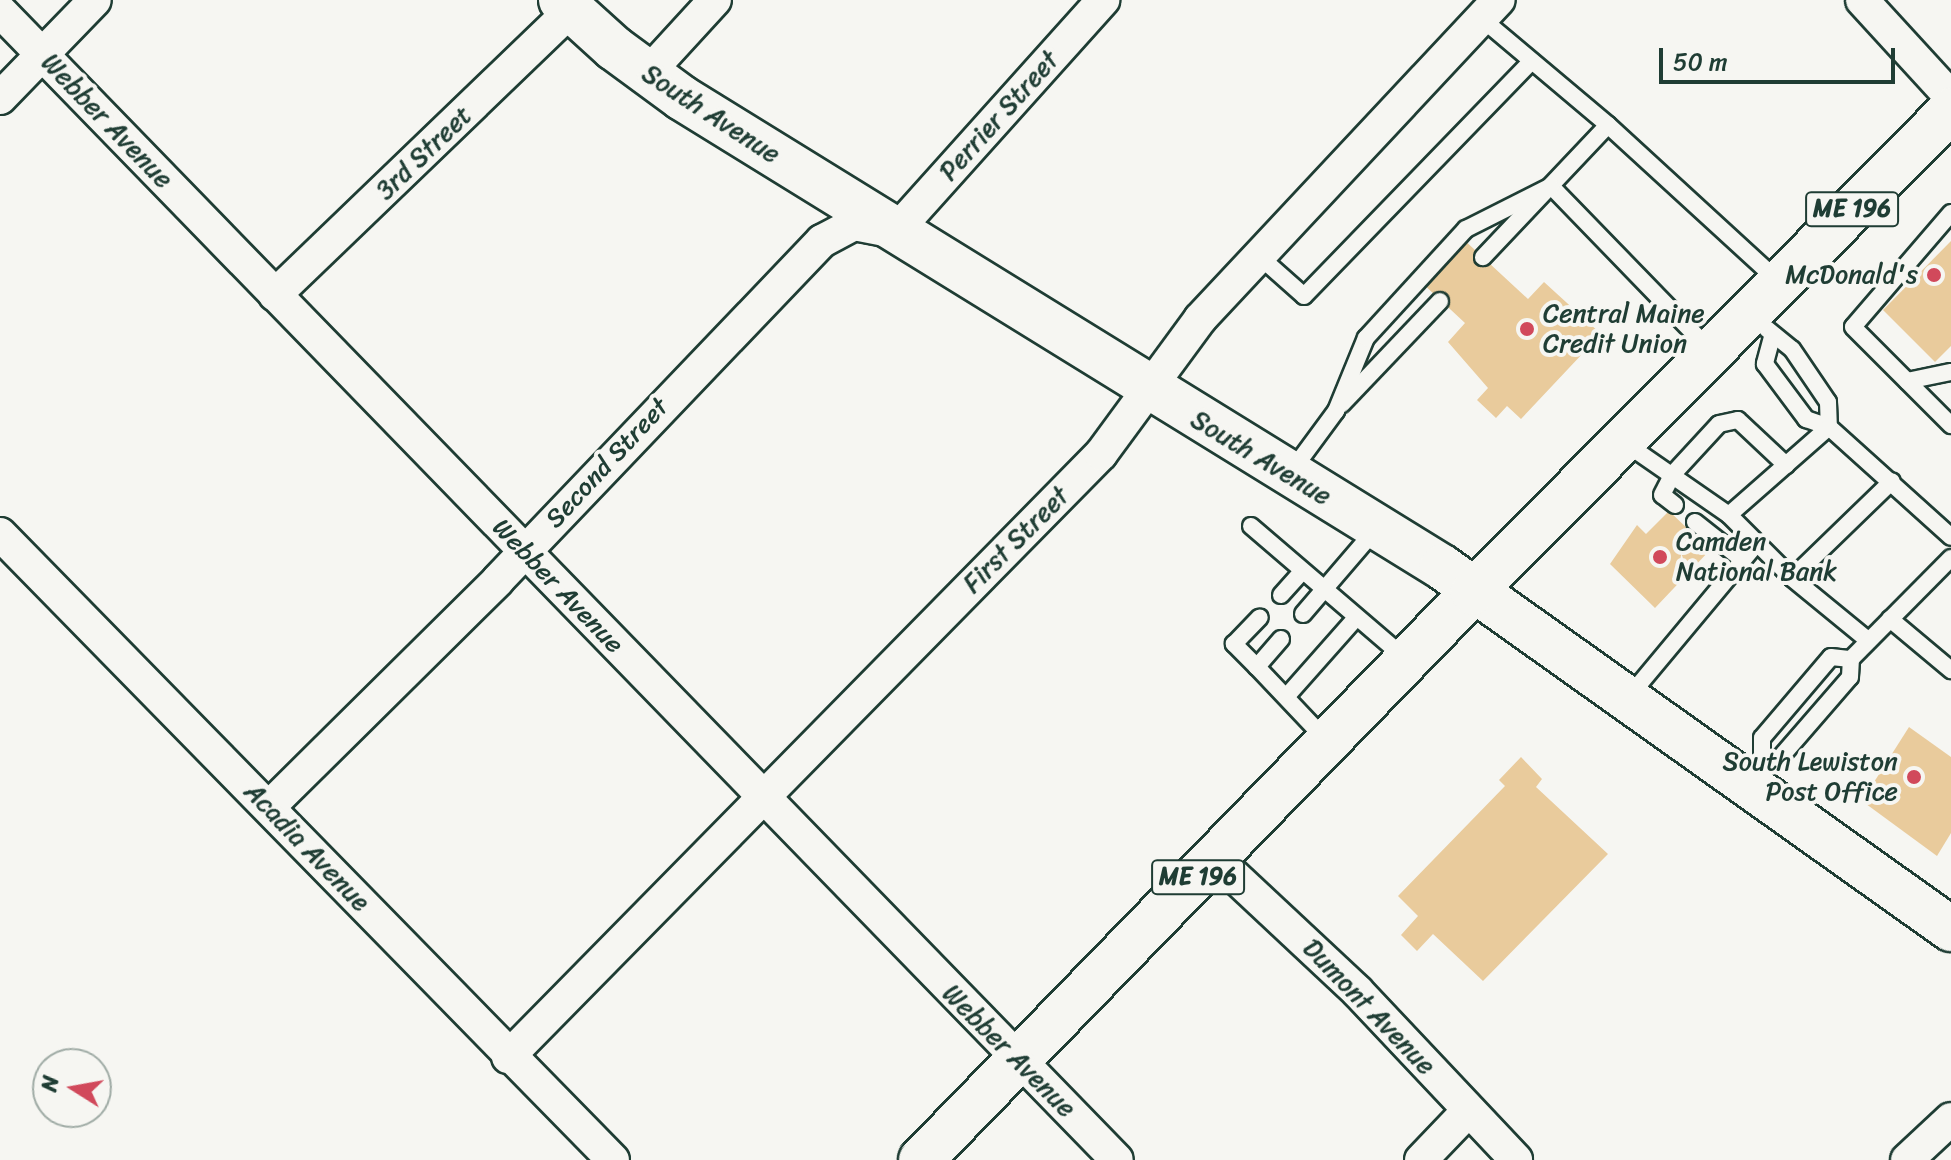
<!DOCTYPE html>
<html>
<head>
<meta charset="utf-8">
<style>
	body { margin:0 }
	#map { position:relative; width:1951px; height:1160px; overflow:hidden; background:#f6f6f2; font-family:Sriracha,sans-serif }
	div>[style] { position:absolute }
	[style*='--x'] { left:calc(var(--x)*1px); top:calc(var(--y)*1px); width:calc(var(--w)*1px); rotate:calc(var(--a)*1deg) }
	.building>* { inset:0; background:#e9cb9c }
	.roads { filter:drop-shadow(2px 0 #1f3d34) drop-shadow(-2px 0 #1f3d34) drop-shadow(0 2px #1f3d34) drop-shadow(0 -2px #1f3d34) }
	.lane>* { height:16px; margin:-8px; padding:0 8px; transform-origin:8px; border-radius:8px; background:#f6f6f2 }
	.street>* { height:32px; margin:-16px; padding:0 16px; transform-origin:16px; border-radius:16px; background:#f6f6f2 }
	.secondary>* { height:44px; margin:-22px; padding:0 22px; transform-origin:22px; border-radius:22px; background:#f6f6f2 }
	.highway>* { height:44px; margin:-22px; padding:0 22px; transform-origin:22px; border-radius:22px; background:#f6f6f2 }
	.dots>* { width:22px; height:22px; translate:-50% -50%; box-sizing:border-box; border:4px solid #f6f6f2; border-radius:50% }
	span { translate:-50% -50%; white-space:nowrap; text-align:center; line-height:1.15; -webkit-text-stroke:8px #f6f6f2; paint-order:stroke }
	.shield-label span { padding:2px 6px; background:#f6f6f2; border:2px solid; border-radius:6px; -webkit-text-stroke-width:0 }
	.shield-label { font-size:24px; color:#1f3d34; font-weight:700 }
	.street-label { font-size:26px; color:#1f3d34 }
	.poi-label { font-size:26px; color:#1f3d34 }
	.right { translate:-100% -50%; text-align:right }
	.left { translate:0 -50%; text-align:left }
	.north { position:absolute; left:32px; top:1048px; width:80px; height:80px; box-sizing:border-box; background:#f6f6f2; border:2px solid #a0aca6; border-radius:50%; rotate:281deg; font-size:22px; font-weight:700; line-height:32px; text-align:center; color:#1f3d34 }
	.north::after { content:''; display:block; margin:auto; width:28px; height:36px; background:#d1495b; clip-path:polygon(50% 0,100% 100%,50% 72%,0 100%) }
	.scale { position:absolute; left:1659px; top:48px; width:236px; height:36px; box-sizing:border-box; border:4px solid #1f3d34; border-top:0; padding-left:10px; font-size:24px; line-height:28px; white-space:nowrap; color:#1f3d34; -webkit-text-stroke:6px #f6f6f2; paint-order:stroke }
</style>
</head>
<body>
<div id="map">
	<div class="building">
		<div style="clip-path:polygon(1462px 238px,1528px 299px,1544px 282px,1601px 334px,1521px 419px,1507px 406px,1496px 418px,1477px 400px,1488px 388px,1448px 342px,1465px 323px,1421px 282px)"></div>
		<div style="clip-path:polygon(1951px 241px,1951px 346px,1935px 362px,1883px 310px)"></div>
		<div style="clip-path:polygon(1669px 511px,1710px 550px,1655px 608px,1610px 564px,1637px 525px,1646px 534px)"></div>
		<div style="clip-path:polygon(1909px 727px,1951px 757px,1951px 833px,1937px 856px,1862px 801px)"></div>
		<div style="clip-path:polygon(1521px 757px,1542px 779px,1536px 787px,1608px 854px,1483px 981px,1433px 934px,1417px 951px,1401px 935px,1418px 916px,1398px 896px,1505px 786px,1499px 780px)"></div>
	</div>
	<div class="roads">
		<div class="lane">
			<div style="--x:1481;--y:18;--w:166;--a:40.1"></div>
			<div style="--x:1608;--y:125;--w:182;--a:133.4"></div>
			<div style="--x:1608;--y:125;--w:231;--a:42.5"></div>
			<div style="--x:1551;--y:186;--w:230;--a:45.9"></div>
			<div style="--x:1951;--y:213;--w:150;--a:130.7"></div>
			<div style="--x:1853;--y:327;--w:139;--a:45"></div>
			<div style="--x:1259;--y:256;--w:60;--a:41.6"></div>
			<div style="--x:1304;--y:296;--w:327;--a:-45.9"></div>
			<div style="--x:1767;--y:329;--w:32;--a:39"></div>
			<div style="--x:1792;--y:349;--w:64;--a:55.8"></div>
			<div style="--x:1828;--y:402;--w:25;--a:88"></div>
			<div style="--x:1772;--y:337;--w:28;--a:105"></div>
			<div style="--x:1765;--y:364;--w:69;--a:53.3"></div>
			<div style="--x:1806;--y:419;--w:24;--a:19"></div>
			<div style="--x:1829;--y:427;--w:164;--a:42"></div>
			<div style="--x:1907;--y:381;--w:45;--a:-11.6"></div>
			<div style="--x:1342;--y:404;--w:142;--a:-46.4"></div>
			<div style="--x:1829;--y:427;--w:133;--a:138.7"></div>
			<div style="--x:1729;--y:515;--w:89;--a:45"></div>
			<div style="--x:1792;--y:578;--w:139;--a:-44.1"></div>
			<div style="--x:1625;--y:443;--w:126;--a:34.7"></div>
			<div style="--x:1291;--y:472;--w:76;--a:-53.6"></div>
			<div style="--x:1336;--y:411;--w:79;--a:-67.7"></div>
			<div style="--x:1366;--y:338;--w:148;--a:-47.5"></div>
			<div style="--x:1466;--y:229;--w:95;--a:-26.8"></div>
			<div style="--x:1675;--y:505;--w:16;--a:-142"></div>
			<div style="--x:1662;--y:495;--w:22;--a:-63"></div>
			<div style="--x:1672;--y:475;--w:69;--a:-47.3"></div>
			<div style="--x:1719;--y:424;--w:19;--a:-12"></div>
			<div style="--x:1738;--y:420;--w:66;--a:43.2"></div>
			<div style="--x:1695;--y:522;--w:61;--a:38.4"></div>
			<div style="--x:1251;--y:526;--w:203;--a:40.6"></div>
			<div style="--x:1792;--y:578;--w:99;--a:39.3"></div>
			<div style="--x:1281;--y:595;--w:31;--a:-48"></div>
			<div style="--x:1303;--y:614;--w:111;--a:-49.4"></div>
			<div style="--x:1890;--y:619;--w:80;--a:39.9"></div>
			<div style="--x:1281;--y:639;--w:37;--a:131"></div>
			<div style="--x:1257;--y:667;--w:102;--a:46.6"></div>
			<div style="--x:1257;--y:667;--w:33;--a:-135"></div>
			<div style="--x:1234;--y:644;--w:37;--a:-46"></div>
			<div style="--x:1286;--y:697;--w:106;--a:-48.5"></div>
			<div style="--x:1627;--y:699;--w:202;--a:-50.2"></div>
			<div style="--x:1762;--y:766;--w:28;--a:-90"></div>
			<div style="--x:1762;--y:738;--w:106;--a:-49.6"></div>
			<div style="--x:1831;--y:657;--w:20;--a:6"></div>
			<div style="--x:1748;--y:784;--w:23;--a:-52"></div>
			<div style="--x:1762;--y:766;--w:18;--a:-22"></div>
			<div style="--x:1779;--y:759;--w:108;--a:-49.1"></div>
			<div style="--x:1850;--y:677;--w:18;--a:-87"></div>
			<div style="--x:1851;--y:659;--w:142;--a:-45.3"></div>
		</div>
		<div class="street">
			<div style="--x:1862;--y:0;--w:132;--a:47.5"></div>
			<div style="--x:0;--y:11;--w:1602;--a:45.81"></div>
			<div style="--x:648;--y:73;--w:99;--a:-47.5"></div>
			<div style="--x:0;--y:98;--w:136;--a:-45.9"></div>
			<div style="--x:275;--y:295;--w:411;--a:-43.9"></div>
			<div style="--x:0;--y:534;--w:876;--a:45.6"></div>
			<div style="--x:269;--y:807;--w:322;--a:-44.7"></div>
			<div style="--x:498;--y:580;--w:469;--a:-46.3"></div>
			<div style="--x:822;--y:241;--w:36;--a:-28"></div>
			<div style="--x:854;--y:224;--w:42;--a:11"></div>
			<div style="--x:895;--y:232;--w:312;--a:-48.1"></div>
			<div style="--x:1216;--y:859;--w:193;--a:43.1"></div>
			<div style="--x:1357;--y:991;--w:232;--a:46.7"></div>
			<div style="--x:508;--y:1057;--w:846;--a:-45.48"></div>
			<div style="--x:1101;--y:454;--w:167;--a:-53.7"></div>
			<div style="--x:1200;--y:319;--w:437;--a:-46.9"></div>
			<div style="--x:1421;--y:1160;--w:69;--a:-46.2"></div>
			<div style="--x:1907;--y:1160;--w:60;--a:-43"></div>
		</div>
		<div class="secondary">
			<div style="--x:561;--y:0;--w:72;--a:42.2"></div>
			<div style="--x:614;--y:48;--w:84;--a:36.3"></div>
			<div style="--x:682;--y:98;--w:893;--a:31.68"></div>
			<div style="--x:1442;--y:567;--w:625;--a:35.42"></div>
		</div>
		<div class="highway">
			<div style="--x:921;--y:1160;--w:792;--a:-45.82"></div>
			<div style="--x:1473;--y:592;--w:679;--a:-45.24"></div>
		</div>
	</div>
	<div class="dots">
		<div style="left:1934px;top:275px;background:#d1495b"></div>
		<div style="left:1527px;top:329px;background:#d1495b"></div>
		<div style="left:1660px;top:557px;background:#d1495b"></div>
		<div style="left:1914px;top:777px;background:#d1495b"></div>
	</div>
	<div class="shield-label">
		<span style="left:1852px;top:209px">ME 196</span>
		<span style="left:1198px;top:877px">ME 196</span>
	</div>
	<div class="street-label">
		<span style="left:711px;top:114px;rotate:33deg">South Avenue</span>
		<span style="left:999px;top:116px;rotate:-48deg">Perrier Street</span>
		<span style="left:107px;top:121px;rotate:46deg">Webber Avenue</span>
		<span style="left:424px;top:153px;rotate:-44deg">3rd Street</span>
		<span style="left:1261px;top:458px;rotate:31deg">South Avenue</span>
		<span style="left:607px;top:463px;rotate:-47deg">Second Street</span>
		<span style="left:1016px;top:540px;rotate:-45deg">First Street</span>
		<span style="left:558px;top:586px;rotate:46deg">Webber Avenue</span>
		<span style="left:307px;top:847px;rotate:46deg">Acadia Avenue</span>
		<span style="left:1369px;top:1007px;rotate:46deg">Dumont Avenue</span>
		<span style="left:1009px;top:1051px;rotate:45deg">Webber Avenue</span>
	</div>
	<div class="poi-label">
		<span class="right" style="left:1918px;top:275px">McDonald's</span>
		<span class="left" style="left:1543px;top:329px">Central Maine<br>Credit Union</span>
		<span class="left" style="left:1676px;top:557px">Camden<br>National Bank</span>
		<span class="right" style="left:1898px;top:777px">South Lewiston<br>Post Office</span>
	</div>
	<div class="north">N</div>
	<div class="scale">50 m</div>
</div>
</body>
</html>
